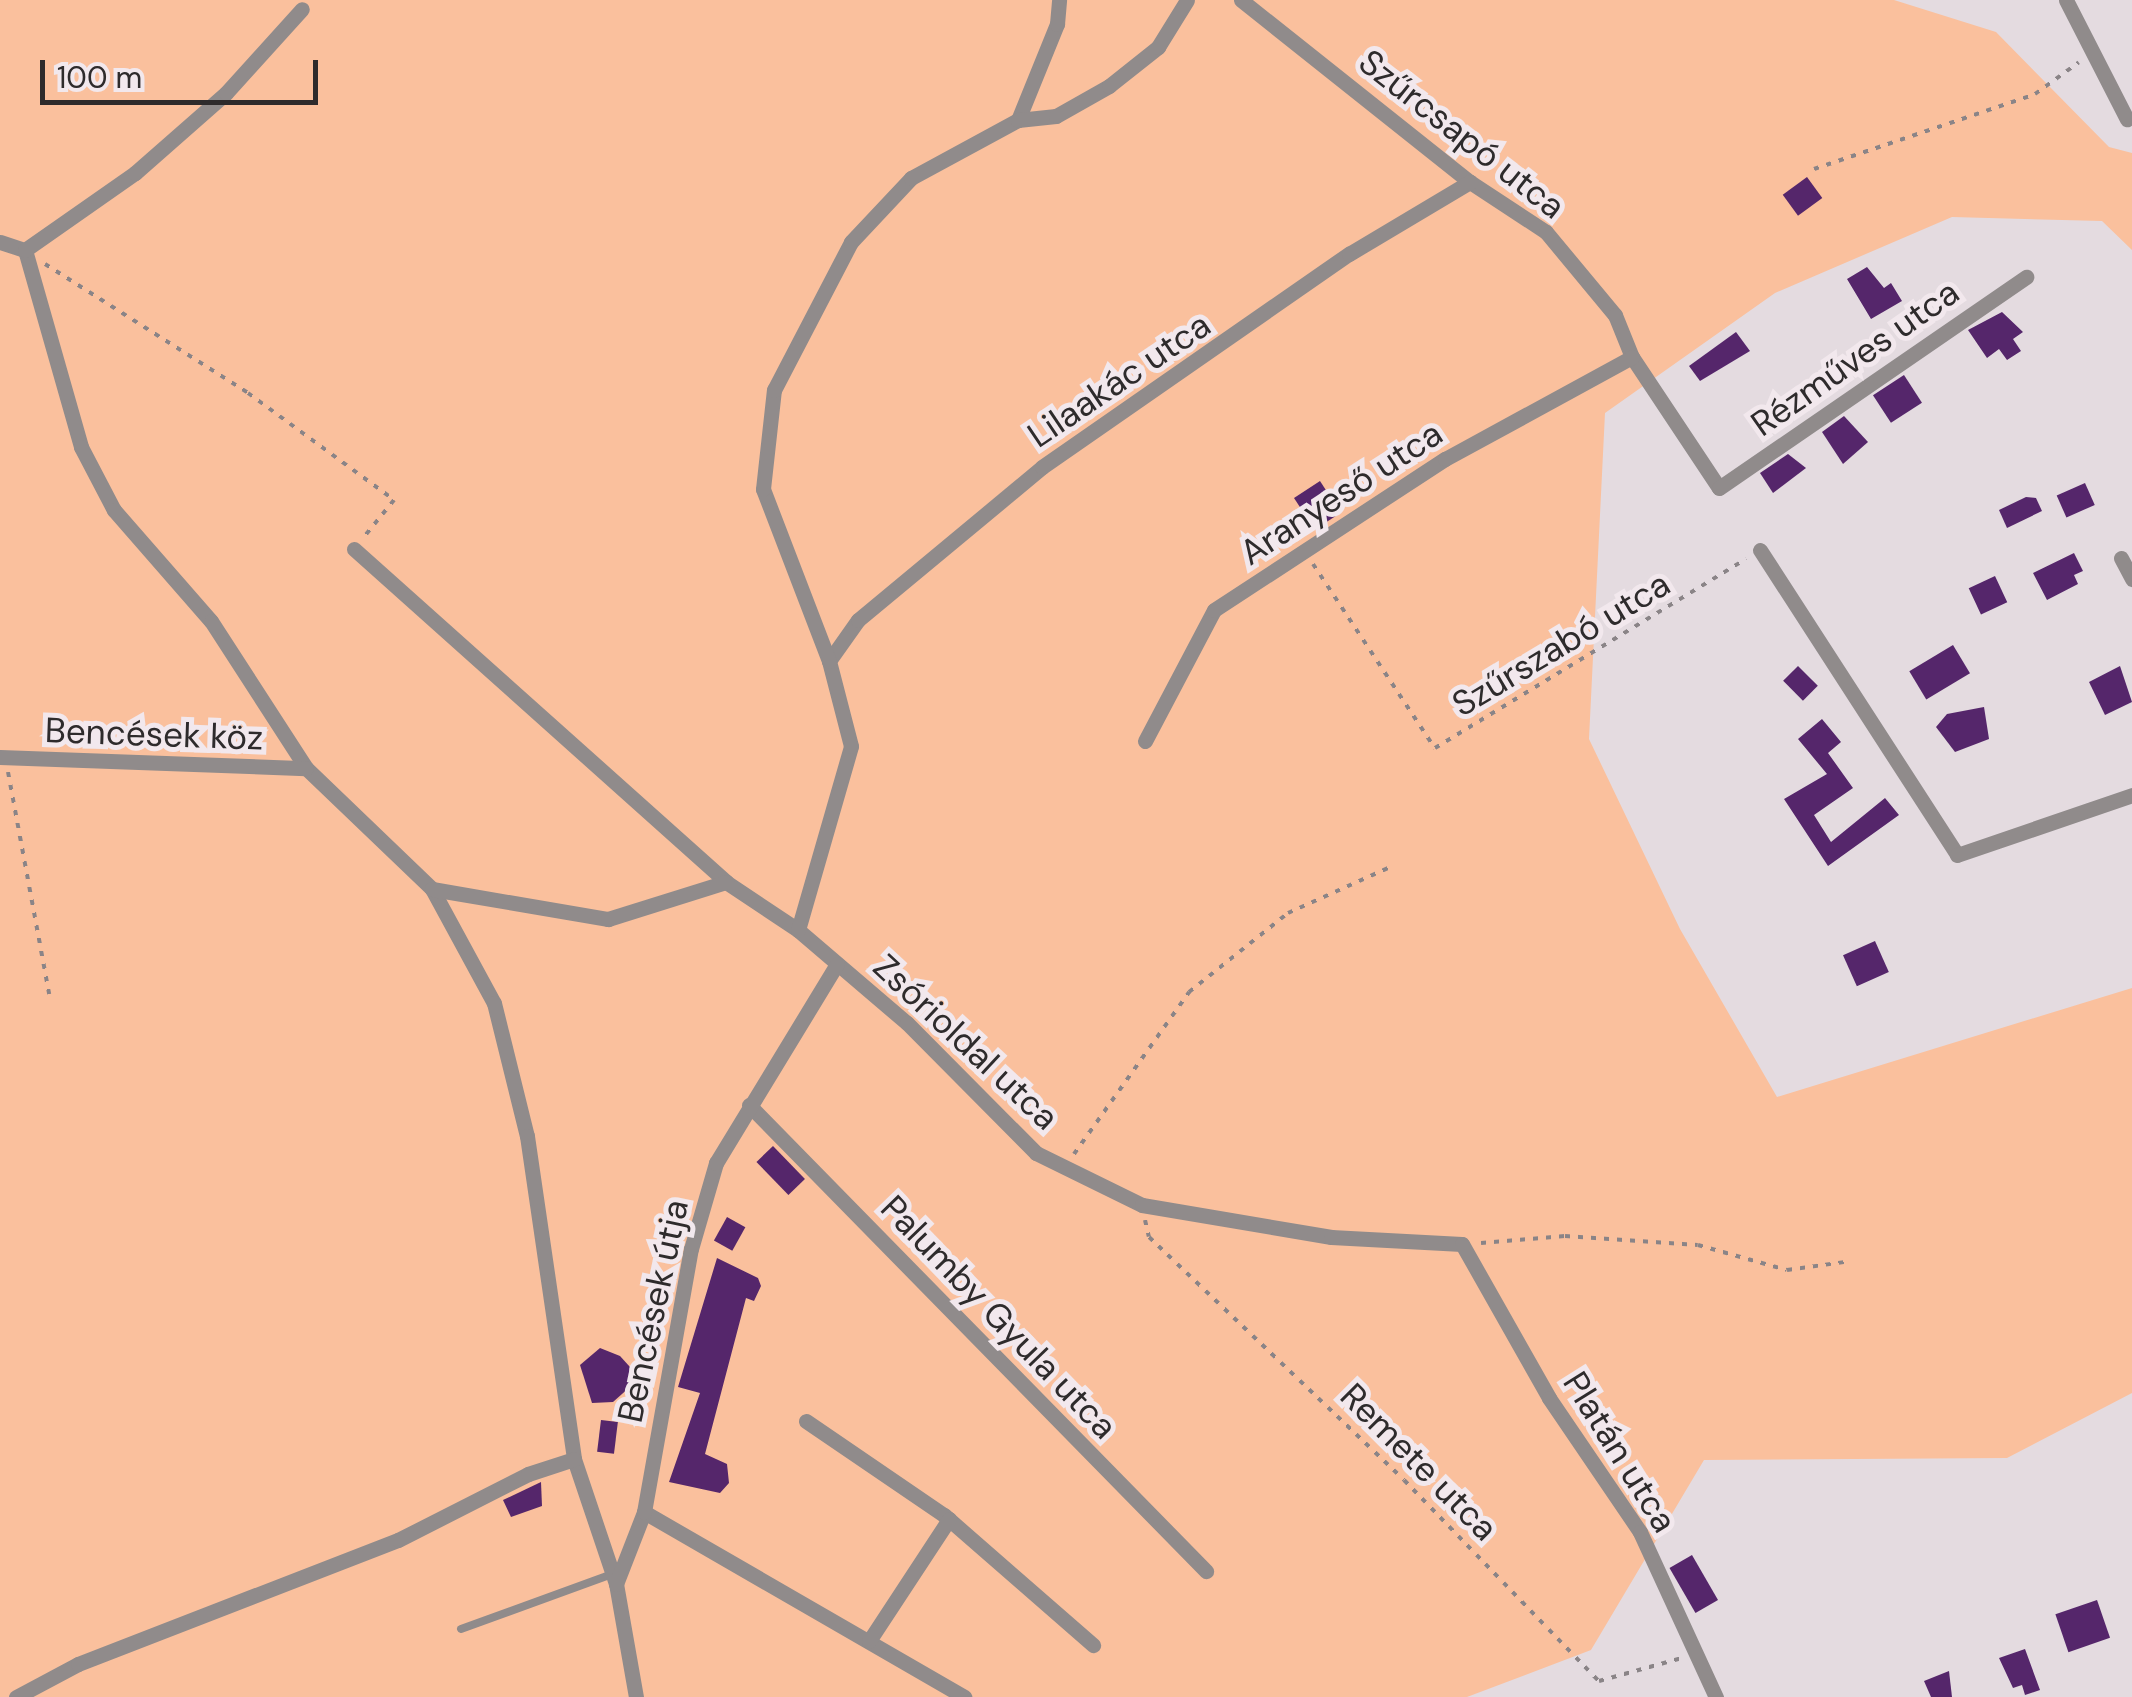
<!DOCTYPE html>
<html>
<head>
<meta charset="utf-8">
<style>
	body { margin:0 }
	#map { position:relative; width:2132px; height:1697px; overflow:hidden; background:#e4dbe0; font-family:"DM Sans",sans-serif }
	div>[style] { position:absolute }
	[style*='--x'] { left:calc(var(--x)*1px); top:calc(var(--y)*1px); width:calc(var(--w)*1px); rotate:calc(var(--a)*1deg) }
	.green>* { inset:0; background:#fac09d }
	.building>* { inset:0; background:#55266b; transform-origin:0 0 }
	.path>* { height:4px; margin-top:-2px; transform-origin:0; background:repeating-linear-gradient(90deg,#8a8487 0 5px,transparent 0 13px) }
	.service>* { height:8px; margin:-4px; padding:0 4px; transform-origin:4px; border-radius:4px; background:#908b8b }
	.minor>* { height:15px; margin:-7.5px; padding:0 7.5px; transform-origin:7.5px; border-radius:7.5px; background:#908b8b }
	span { translate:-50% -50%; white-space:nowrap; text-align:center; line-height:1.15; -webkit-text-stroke:10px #f2e8ed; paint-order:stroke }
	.street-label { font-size:35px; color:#2e2b2c }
	.scale { position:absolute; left:40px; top:60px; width:278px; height:45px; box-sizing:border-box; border:5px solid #2e2b2c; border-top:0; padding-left:12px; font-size:30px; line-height:35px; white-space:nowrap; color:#2e2b2c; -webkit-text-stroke:8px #f2e8ed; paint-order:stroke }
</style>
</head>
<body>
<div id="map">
	<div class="green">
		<div style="clip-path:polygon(0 0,1894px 0,1996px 32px,2109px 147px,2132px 153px,2132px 250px,2102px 221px,1952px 217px,1775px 293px,1605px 413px,1589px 739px,1680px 929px,1777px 1097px,2132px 988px,2132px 1393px,2007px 1458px,1704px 1460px,1591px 1650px,1467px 1697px,0 1697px)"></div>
	</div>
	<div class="building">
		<div style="left:1807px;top:177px;width:26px;height:30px;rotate:54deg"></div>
		<div style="clip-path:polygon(1867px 267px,1884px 288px,1891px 283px,1902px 301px,1871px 319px,1847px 279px)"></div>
		<div style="clip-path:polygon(2002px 312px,2023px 332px,2013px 339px,2021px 351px,2007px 360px,1999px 349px,1987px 358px,1968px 330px)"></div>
		<div style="clip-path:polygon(1736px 332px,1750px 351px,1700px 381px,1689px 366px)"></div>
		<div style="left:1904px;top:375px;width:33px;height:37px;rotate:57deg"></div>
		<div style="clip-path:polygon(1844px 416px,1868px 442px,1843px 464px,1822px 432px)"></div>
		<div style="clip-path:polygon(1788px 454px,1806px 468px,1773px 493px,1760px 473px)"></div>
		<div style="left:1320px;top:481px;width:38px;height:31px;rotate:57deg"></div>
		<div style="left:2085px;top:483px;width:24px;height:31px;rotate:66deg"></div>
		<div style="clip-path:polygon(2026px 497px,2036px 498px,2042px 511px,2007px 528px,1999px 510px)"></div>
		<div style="clip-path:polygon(2074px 553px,2083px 571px,2074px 575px,2078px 584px,2047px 600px,2033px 573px)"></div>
		<div style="left:1995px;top:576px;width:29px;height:29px;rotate:65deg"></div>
		<div style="left:1953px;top:645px;width:33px;height:51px;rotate:59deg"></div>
		<div style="left:1798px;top:666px;width:28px;height:21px;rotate:45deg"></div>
		<div style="clip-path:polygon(2120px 666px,2132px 702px,2105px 715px,2089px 682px)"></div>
		<div style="clip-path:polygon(1984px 707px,1989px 739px,1955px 752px,1936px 727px,1947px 714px)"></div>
		<div style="clip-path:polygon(1822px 719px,1841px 742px,1828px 753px,1853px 788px,1814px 815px,1831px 842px,1885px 798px,1899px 815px,1828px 866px,1784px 799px,1827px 774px,1798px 739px)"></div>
		<div style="left:1875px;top:941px;width:34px;height:35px;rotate:66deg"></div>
		<div style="left:773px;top:1146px;width:46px;height:23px;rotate:46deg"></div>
		<div style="left:727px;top:1217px;width:21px;height:27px;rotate:29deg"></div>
		<div style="clip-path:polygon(717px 1258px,758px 1278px,761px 1286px,754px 1301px,746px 1298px,705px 1454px,727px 1464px,729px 1483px,720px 1493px,669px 1482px,700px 1393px,678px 1387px)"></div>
		<div style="clip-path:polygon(600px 1348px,620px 1356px,640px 1378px,613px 1402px,592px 1403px,580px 1365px)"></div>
		<div style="left:601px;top:1420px;width:17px;height:32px;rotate:7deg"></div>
		<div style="clip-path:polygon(541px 1482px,542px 1506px,511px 1517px,503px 1500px)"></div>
		<div style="left:1692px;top:1555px;width:52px;height:26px;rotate:60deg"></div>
		<div style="left:2097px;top:1600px;width:40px;height:44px;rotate:71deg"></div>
		<div style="clip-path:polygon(2025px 1649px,2040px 1690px,2025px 1695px,2022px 1685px,2013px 1688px,1999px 1658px)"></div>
		<div style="clip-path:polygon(1949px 1671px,1952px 1697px,1931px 1697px,1924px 1681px)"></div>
	</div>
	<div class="path">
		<div style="--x:1814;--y:169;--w:233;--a:-18.7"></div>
		<div style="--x:2035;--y:94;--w:54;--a:-36"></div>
		<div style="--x:45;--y:264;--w:241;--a:32.4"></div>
		<div style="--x:248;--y:393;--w:181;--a:36.2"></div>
		<div style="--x:394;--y:500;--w:49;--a:129.2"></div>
		<div style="--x:1313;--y:564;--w:221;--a:56.5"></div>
		<div style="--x:1435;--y:748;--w:364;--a:-31.3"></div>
		<div style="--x:8;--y:772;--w:226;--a:79.5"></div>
		<div style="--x:1074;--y:1154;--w:199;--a:-54.6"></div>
		<div style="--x:1189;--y:992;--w:127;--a:-38.6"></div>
		<div style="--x:1288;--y:913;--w:110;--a:-24.2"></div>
		<div style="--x:1145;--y:1220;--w:17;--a:77"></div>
		<div style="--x:1149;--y:1237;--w:352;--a:43.6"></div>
		<div style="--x:1404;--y:1480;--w:280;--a:45.9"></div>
		<div style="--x:1599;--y:1681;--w:86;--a:-15.5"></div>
		<div style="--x:1481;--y:1243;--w:84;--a:-4.8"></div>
		<div style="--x:1565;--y:1236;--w:133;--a:3.9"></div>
		<div style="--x:1698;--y:1245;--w:92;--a:15.7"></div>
		<div style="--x:1787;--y:1270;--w:59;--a:-7.9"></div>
	</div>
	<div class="service">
		<div style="--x:461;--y:1629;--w:161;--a:-20"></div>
	</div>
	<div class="minor">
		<div style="--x:1241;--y:0;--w:293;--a:38.5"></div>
		<div style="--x:1470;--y:182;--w:91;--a:33.3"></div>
		<div style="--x:1546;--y:232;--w:108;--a:50.3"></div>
		<div style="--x:1615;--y:315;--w:45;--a:68"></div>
		<div style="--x:1632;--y:357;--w:157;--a:56.4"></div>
		<div style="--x:1719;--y:488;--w:373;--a:-34.5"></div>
		<div style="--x:2066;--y:0;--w:134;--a:62.9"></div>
		<div style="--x:1018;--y:120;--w:104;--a:-67.9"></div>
		<div style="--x:1057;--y:24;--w:24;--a:-85"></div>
		<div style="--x:0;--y:242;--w:26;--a:18"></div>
		<div style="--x:25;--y:250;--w:205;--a:74.1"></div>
		<div style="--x:81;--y:447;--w:71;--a:62.4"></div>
		<div style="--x:114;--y:510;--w:147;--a:48.9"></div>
		<div style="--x:211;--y:621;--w:175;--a:57.1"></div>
		<div style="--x:306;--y:768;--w:175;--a:43.8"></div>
		<div style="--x:432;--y:889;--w:130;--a:61.5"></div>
		<div style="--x:494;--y:1003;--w:137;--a:76.1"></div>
		<div style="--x:527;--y:1136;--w:326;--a:81.7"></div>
		<div style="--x:574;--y:1459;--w:132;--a:71.4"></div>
		<div style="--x:25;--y:250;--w:134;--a:-35"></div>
		<div style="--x:135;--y:173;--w:121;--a:-41.3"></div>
		<div style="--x:226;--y:93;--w:113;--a:-47.9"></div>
		<div style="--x:354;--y:549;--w:499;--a:41.8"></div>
		<div style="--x:726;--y:882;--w:87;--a:33.7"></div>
		<div style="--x:798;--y:930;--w:143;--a:40.5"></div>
		<div style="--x:907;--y:1023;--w:183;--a:45.2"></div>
		<div style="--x:1036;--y:1153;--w:118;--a:26.1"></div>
		<div style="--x:1142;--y:1205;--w:192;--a:9.6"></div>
		<div style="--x:1331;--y:1237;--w:131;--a:3.1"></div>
		<div style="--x:1462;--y:1244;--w:177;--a:60.5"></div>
		<div style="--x:1549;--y:1398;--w:162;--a:55.8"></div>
		<div style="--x:1640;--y:1532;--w:182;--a:65.3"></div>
		<div style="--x:1760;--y:550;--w:363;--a:57.1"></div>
		<div style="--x:1957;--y:855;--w:185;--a:-18.9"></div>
		<div style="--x:2121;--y:558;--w:24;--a:62"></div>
		<div style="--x:829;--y:661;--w:50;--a:-54.7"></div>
		<div style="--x:858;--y:620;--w:239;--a:-39.7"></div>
		<div style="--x:1042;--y:467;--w:374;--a:-34.8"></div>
		<div style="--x:1349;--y:254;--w:141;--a:-30.8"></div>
		<div style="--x:1145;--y:741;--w:148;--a:-62.2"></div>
		<div style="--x:1214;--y:610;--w:276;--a:-33.2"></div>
		<div style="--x:1445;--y:459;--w:213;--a:-28.6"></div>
		<div style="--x:0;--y:757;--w:306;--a:2.1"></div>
		<div style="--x:432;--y:889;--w:179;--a:9.7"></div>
		<div style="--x:608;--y:919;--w:124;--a:-17.4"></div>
		<div style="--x:798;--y:930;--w:191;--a:-73.9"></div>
		<div style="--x:851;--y:746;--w:88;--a:-104.5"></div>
		<div style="--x:829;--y:661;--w:184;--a:-111"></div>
		<div style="--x:763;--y:489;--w:100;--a:-83.7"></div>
		<div style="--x:774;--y:390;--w:167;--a:-62.5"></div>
		<div style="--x:851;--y:242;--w:88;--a:-46.8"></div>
		<div style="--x:911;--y:178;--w:122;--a:-28.5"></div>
		<div style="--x:1018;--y:120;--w:38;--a:-6"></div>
		<div style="--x:1056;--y:116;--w:61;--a:-29.5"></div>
		<div style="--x:1109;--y:86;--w:63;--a:-38.5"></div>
		<div style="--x:1158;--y:47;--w:55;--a:-58.3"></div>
		<div style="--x:749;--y:1105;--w:653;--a:45.56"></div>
		<div style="--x:806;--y:1421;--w:167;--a:34.3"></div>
		<div style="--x:944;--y:1515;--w:198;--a:41.1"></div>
		<div style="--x:644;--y:1512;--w:370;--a:30"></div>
		<div style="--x:869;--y:1641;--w:146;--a:-56.7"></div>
		<div style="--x:16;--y:1697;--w:70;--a:-28"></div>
		<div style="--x:78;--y:1664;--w:343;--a:-21.2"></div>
		<div style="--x:398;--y:1540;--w:146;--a:-26.9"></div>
		<div style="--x:528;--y:1474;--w:48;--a:-18.1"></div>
		<div style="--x:636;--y:1697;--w:115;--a:-100"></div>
		<div style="--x:616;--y:1584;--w:77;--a:-68.7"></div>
		<div style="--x:644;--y:1512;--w:267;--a:-79.9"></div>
		<div style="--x:691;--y:1249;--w:90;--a:-73.8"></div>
		<div style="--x:716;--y:1163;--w:233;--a:-58.7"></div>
	</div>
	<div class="street-label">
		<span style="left:1462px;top:134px;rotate:38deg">Szűrcsapó utca</span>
		<span style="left:1855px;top:358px;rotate:-35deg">Rézműves utca</span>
		<span style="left:1119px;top:380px;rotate:-34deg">Lilaakác utca</span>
		<span style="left:1341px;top:493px;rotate:-33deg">Aranyeső utca</span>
		<span style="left:1561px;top:644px;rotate:-31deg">Szűrszabó utca</span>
		<span style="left:154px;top:734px;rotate:2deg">Bencések köz</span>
		<span style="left:966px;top:1042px;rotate:43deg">Zsórioldal utca</span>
		<span style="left:653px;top:1311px;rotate:-78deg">Bencések útja</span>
		<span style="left:999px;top:1317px;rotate:46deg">Palumby Gyula utca</span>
		<span style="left:1620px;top:1452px;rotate:58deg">Platán utca</span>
		<span style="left:1419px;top:1462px;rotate:45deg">Remete utca</span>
	</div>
	<div class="scale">100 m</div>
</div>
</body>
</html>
